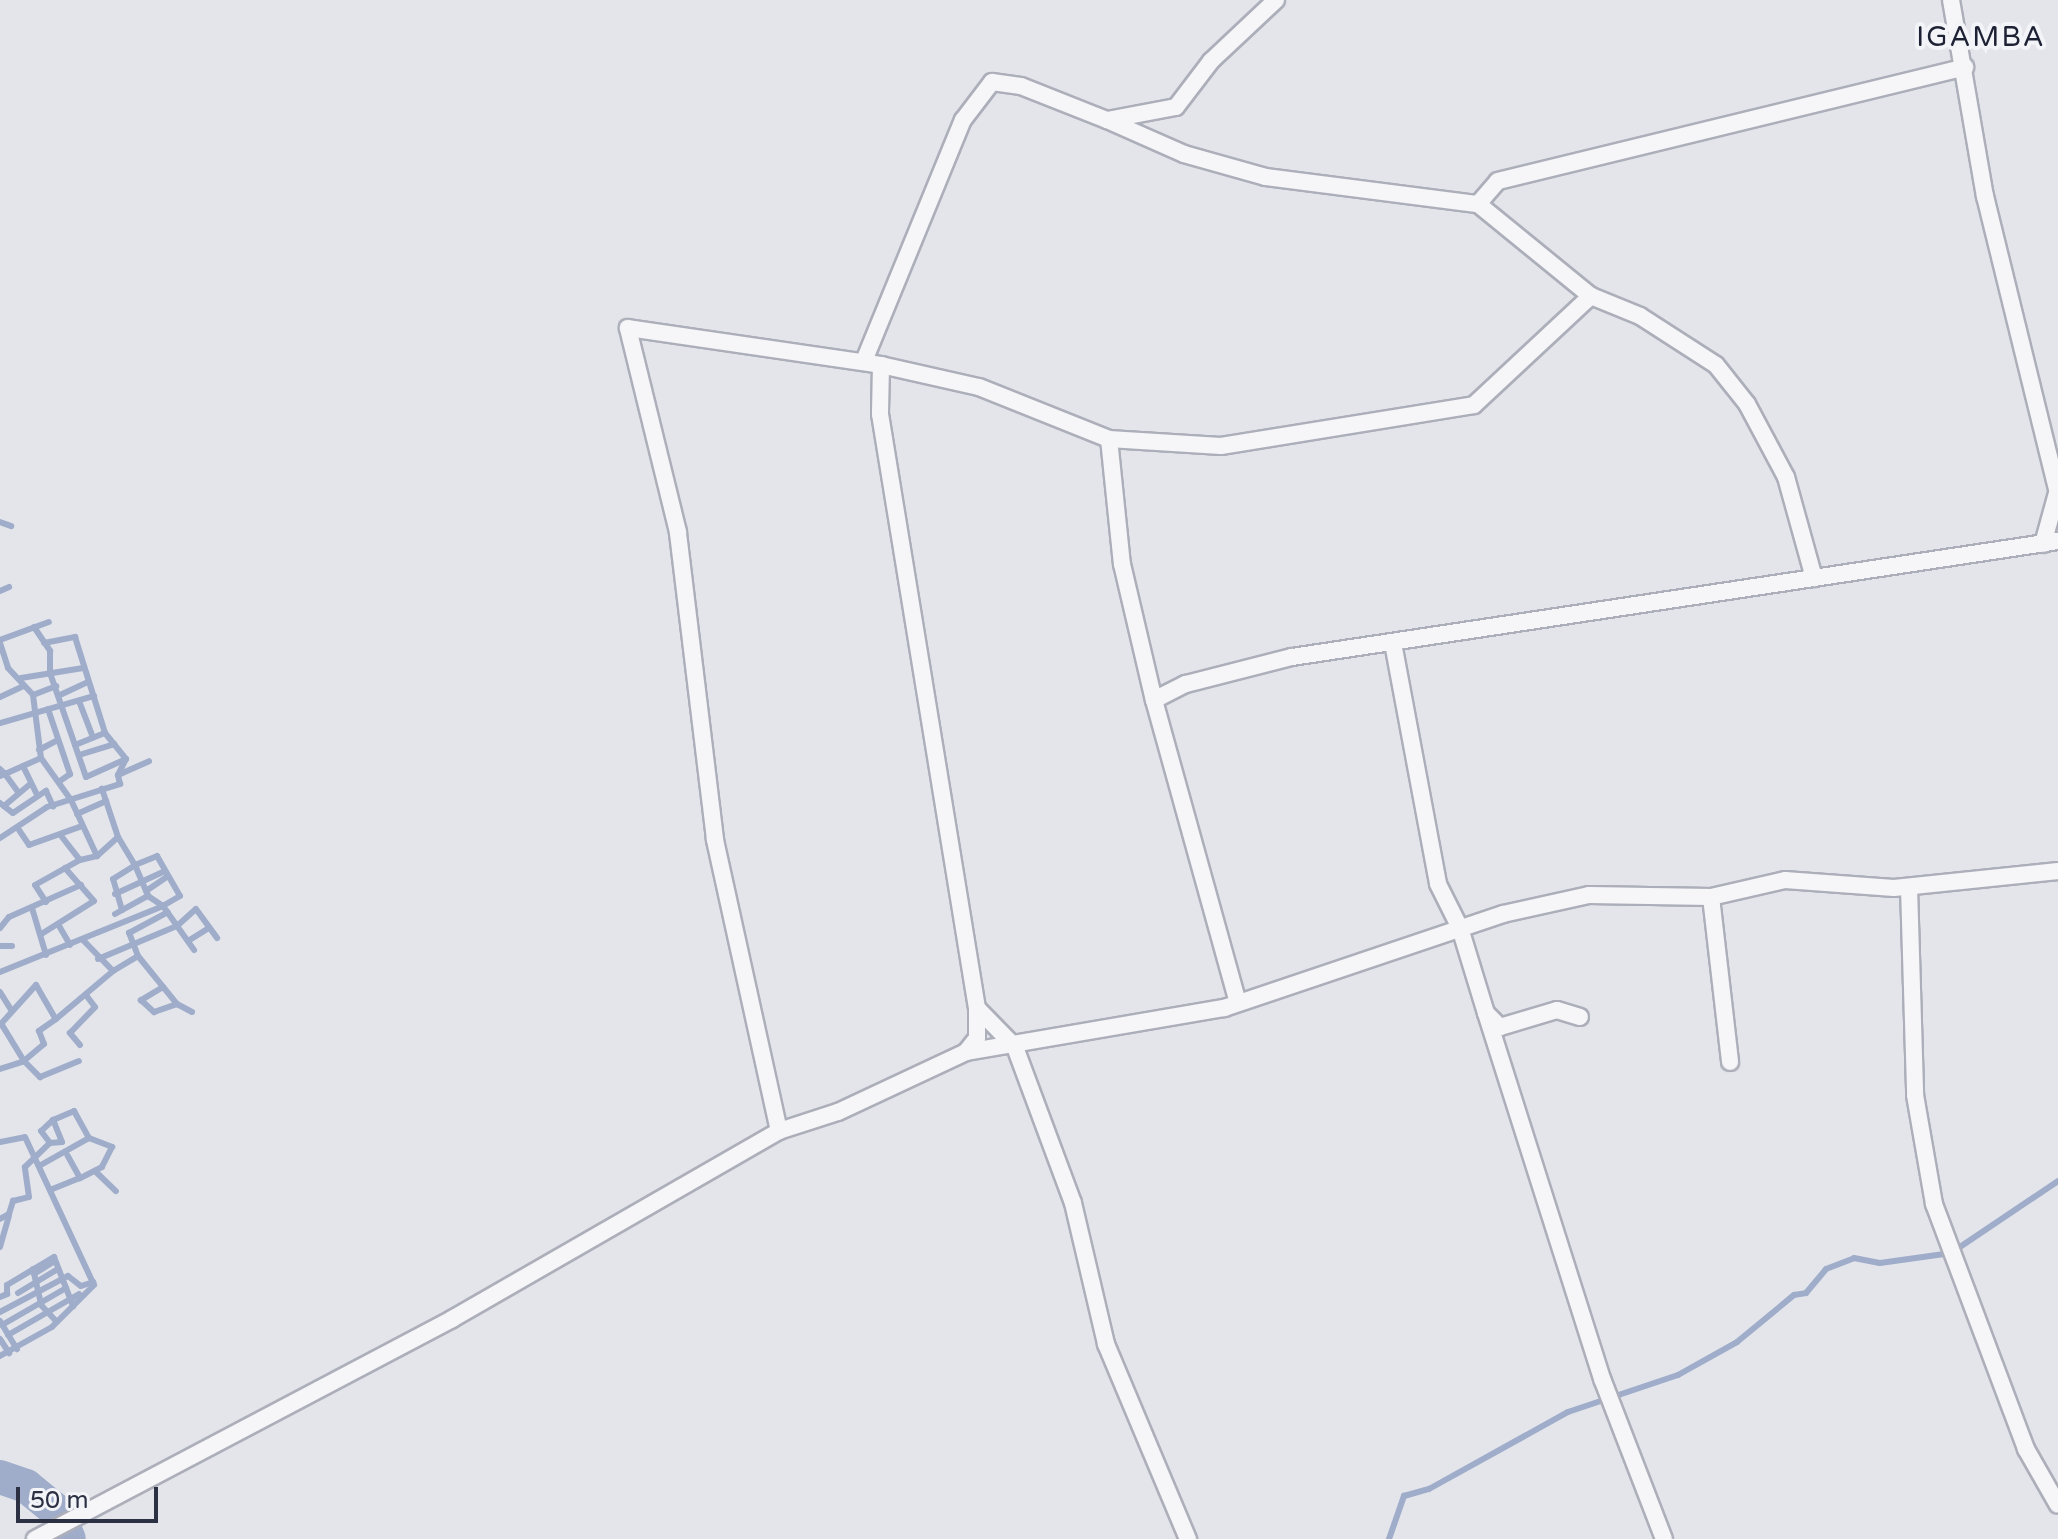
<!DOCTYPE html>
<html>
<head>
<meta charset="utf-8">
<style>
	body { margin:0 }
	#map { position:relative; width:2058px; height:1539px; overflow:hidden; background:#e3e5eb; font-family:"Varela Round",sans-serif }
	div>[style] { position:absolute }
	[style*='--x'] { left:calc(var(--x)*1px); top:calc(var(--y)*1px); width:calc(var(--w)*1px); rotate:calc(var(--a)*1deg) }
	.stream>* { height:6px; margin:-3px; padding:0 3px; transform-origin:3px; border-radius:3px; background:#9fadca }
	.river>* { height:34px; margin:-17px; padding:0 17px; transform-origin:17px; border-radius:17px; background:#9fadca }
	.roads { filter:drop-shadow(2px 0 #acafb9) drop-shadow(-2px 0 #acafb9) drop-shadow(0 2px #acafb9) drop-shadow(0 -2px #acafb9) }
	.street>* { height:16px; margin:-8px; padding:0 8px; transform-origin:8px; border-radius:8px; background:#f6f6f9 }
	span { translate:-50% -50%; white-space:nowrap; text-align:center; line-height:1.15; -webkit-text-stroke:8px #f3f4f8; paint-order:stroke }
	.quarter-label { font-size:28px; color:#1d2134; letter-spacing:2px }
	.scale { position:absolute; left:16px; top:1487px; width:142px; height:36px; box-sizing:border-box; border:4px solid #2b3043; border-top:0; padding-left:10px; font-size:24px; line-height:28px; white-space:nowrap; color:#2b3043; -webkit-text-stroke:6px #f3f4f8; paint-order:stroke }
</style>
</head>
<body>
<div id="map">
	<div class="stream">
		<div style="--x:0;--y:522;--w:12;--a:20"></div>
		<div style="--x:0;--y:591;--w:10;--a:-24"></div>
		<div style="--x:34;--y:627;--w:29;--a:56"></div>
		<div style="--x:50;--y:651;--w:22;--a:90"></div>
		<div style="--x:50;--y:673;--w:110;--a:70.9"></div>
		<div style="--x:86;--y:777;--w:44;--a:-24.2"></div>
		<div style="--x:0;--y:640;--w:52;--a:-20.2"></div>
		<div style="--x:0;--y:643;--w:26;--a:72"></div>
		<div style="--x:8;--y:668;--w:37;--a:47"></div>
		<div style="--x:33;--y:695;--w:64;--a:82.8"></div>
		<div style="--x:41;--y:758;--w:52;--a:54.5"></div>
		<div style="--x:71;--y:800;--w:62;--a:65.1"></div>
		<div style="--x:44;--y:643;--w:32;--a:-11"></div>
		<div style="--x:75;--y:637;--w:101;--a:72.6"></div>
		<div style="--x:105;--y:733;--w:33;--a:51"></div>
		<div style="--x:126;--y:759;--w:18;--a:117"></div>
		<div style="--x:21;--y:678;--w:63;--a:-9.2"></div>
		<div style="--x:33;--y:695;--w:25;--a:-21"></div>
		<div style="--x:60;--y:695;--w:31;--a:-25"></div>
		<div style="--x:0;--y:697;--w:26;--a:-25"></div>
		<div style="--x:79;--y:701;--w:39;--a:69"></div>
		<div style="--x:48;--y:709;--w:69;--a:71.3"></div>
		<div style="--x:70;--y:774;--w:12;--a:145"></div>
		<div style="--x:0;--y:723;--w:98;--a:-16"></div>
		<div style="--x:75;--y:745;--w:32;--a:-22"></div>
		<div style="--x:39;--y:750;--w:21;--a:-28"></div>
		<div style="--x:79;--y:755;--w:37;--a:-17"></div>
		<div style="--x:23;--y:766;--w:32;--a:64"></div>
		<div style="--x:0;--y:769;--w:7;--a:45"></div>
		<div style="--x:5;--y:774;--w:39;--a:-24"></div>
		<div style="--x:0;--y:776;--w:5;--a:-22"></div>
		<div style="--x:5;--y:774;--w:22;--a:54"></div>
		<div style="--x:0;--y:803;--w:16;--a:38"></div>
		<div style="--x:13;--y:813;--w:40;--a:-34"></div>
		<div style="--x:46;--y:791;--w:17;--a:65"></div>
		<div style="--x:4;--y:806;--w:35;--a:-40"></div>
		<div style="--x:77;--y:814;--w:32;--a:-24"></div>
		<div style="--x:19;--y:830;--w:18;--a:56"></div>
		<div style="--x:29;--y:845;--w:56;--a:-19.7"></div>
		<div style="--x:62;--y:837;--w:29;--a:52"></div>
		<div style="--x:80;--y:860;--w:17;--a:-13"></div>
		<div style="--x:97;--y:856;--w:28;--a:-42"></div>
		<div style="--x:118;--y:837;--w:51;--a:-108.4"></div>
		<div style="--x:118;--y:837;--w:33;--a:59"></div>
		<div style="--x:135;--y:865;--w:24;--a:-22"></div>
		<div style="--x:157;--y:856;--w:46;--a:60.1"></div>
		<div style="--x:180;--y:896;--w:20;--a:150"></div>
		<div style="--x:163;--y:906;--w:54;--a:54.8"></div>
		<div style="--x:0;--y:838;--w:56;--a:-33.4"></div>
		<div style="--x:47;--y:807;--w:77;--a:-17.5"></div>
		<div style="--x:120;--y:784;--w:9;--a:-103"></div>
		<div style="--x:118;--y:775;--w:34;--a:-24"></div>
		<div style="--x:146;--y:891;--w:25;--a:-34"></div>
		<div style="--x:115;--y:894;--w:55;--a:-24.7"></div>
		<div style="--x:46;--y:902;--w:20;--a:-123"></div>
		<div style="--x:35;--y:885;--w:51;--a:-29.1"></div>
		<div style="--x:32;--y:908;--w:49;--a:73.4"></div>
		<div style="--x:122;--y:910;--w:32;--a:-106"></div>
		<div style="--x:113;--y:879;--w:26;--a:-32"></div>
		<div style="--x:135;--y:865;--w:34;--a:67"></div>
		<div style="--x:148;--y:896;--w:18;--a:34"></div>
		<div style="--x:115;--y:914;--w:38;--a:-29"></div>
		<div style="--x:58;--y:924;--w:24;--a:60"></div>
		<div style="--x:0;--y:928;--w:14;--a:-51"></div>
		<div style="--x:9;--y:917;--w:79;--a:-24"></div>
		<div style="--x:43;--y:933;--w:60;--a:-32.1"></div>
		<div style="--x:94;--y:901;--w:44;--a:-131.3"></div>
		<div style="--x:83;--y:940;--w:43;--a:45.9"></div>
		<div style="--x:113;--y:971;--w:29;--a:-31"></div>
		<div style="--x:138;--y:956;--w:25;--a:-111"></div>
		<div style="--x:129;--y:933;--w:44;--a:-28.3"></div>
		<div style="--x:188;--y:941;--w:25;--a:-32"></div>
		<div style="--x:0;--y:946;--w:12;--a:0"></div>
		<div style="--x:138;--y:956;--w:62;--a:50.9"></div>
		<div style="--x:177;--y:1004;--w:17;--a:28"></div>
		<div style="--x:98;--y:959;--w:86;--a:-22.7"></div>
		<div style="--x:177;--y:926;--w:25;--a:-42"></div>
		<div style="--x:196;--y:909;--w:36;--a:54"></div>
		<div style="--x:0;--y:972;--w:176;--a:-22"></div>
		<div style="--x:163;--y:987;--w:26;--a:149"></div>
		<div style="--x:141;--y:1000;--w:18;--a:43"></div>
		<div style="--x:154;--y:1012;--w:24;--a:-19"></div>
		<div style="--x:0;--y:992;--w:22;--a:58"></div>
		<div style="--x:56;--y:1019;--w:75;--a:-40.1"></div>
		<div style="--x:0;--y:1025;--w:54;--a:-48"></div>
		<div style="--x:36;--y:985;--w:39;--a:60"></div>
		<div style="--x:56;--y:1019;--w:21;--a:145"></div>
		<div style="--x:39;--y:1031;--w:14;--a:69"></div>
		<div style="--x:44;--y:1044;--w:26;--a:140"></div>
		<div style="--x:24;--y:1061;--w:23;--a:45"></div>
		<div style="--x:40;--y:1077;--w:42;--a:-22.3"></div>
		<div style="--x:80;--y:1045;--w:16;--a:-130"></div>
		<div style="--x:70;--y:1033;--w:36;--a:-46"></div>
		<div style="--x:95;--y:1007;--w:15;--a:-127"></div>
		<div style="--x:0;--y:1069;--w:25;--a:-18"></div>
		<div style="--x:24;--y:1061;--w:42;--a:-121.4"></div>
		<div style="--x:53;--y:1120;--w:23;--a:-23"></div>
		<div style="--x:74;--y:1111;--w:31;--a:61"></div>
		<div style="--x:0;--y:1142;--w:25;--a:-11"></div>
		<div style="--x:25;--y:1137;--w:163;--a:65"></div>
		<div style="--x:94;--y:1285;--w:59;--a:135"></div>
		<div style="--x:52;--y:1327;--w:60;--a:150.9"></div>
		<div style="--x:39;--y:1166;--w:57;--a:-29.2"></div>
		<div style="--x:89;--y:1138;--w:25;--a:21"></div>
		<div style="--x:112;--y:1147;--w:22;--a:117"></div>
		<div style="--x:102;--y:1167;--w:25;--a:153"></div>
		<div style="--x:95;--y:1171;--w:29;--a:44"></div>
		<div style="--x:50;--y:1190;--w:32;--a:-22"></div>
		<div style="--x:80;--y:1178;--w:26;--a:-119"></div>
		<div style="--x:0;--y:1219;--w:10;--a:-29"></div>
		<div style="--x:9;--y:1214;--w:14;--a:-73"></div>
		<div style="--x:13;--y:1201;--w:16;--a:-14"></div>
		<div style="--x:29;--y:1197;--w:30;--a:-98"></div>
		<div style="--x:25;--y:1167;--w:35;--a:-44"></div>
		<div style="--x:50;--y:1143;--w:12;--a:-5"></div>
		<div style="--x:62;--y:1142;--w:24;--a:-112"></div>
		<div style="--x:53;--y:1120;--w:16;--a:137"></div>
		<div style="--x:41;--y:1131;--w:15;--a:53"></div>
		<div style="--x:0;--y:1247;--w:32;--a:-74"></div>
		<div style="--x:33;--y:1269;--w:37;--a:77"></div>
		<div style="--x:41;--y:1305;--w:23;--a:47"></div>
		<div style="--x:34;--y:1274;--w:25;--a:-32"></div>
		<div style="--x:18;--y:1293;--w:47;--a:-31"></div>
		<div style="--x:0;--y:1297;--w:8;--a:-23"></div>
		<div style="--x:7;--y:1294;--w:9;--a:-90"></div>
		<div style="--x:7;--y:1285;--w:55;--a:-30.8"></div>
		<div style="--x:54;--y:1257;--w:53;--a:68.8"></div>
		<div style="--x:0;--y:1312;--w:77;--a:-27.9"></div>
		<div style="--x:68;--y:1276;--w:16;--a:38"></div>
		<div style="--x:81;--y:1286;--w:13;--a:-18"></div>
		<div style="--x:0;--y:1321;--w:33;--a:59"></div>
		<div style="--x:2;--y:1325;--w:74;--a:-30"></div>
		<div style="--x:8;--y:1335;--w:82;--a:-30"></div>
		<div style="--x:0;--y:1339;--w:17;--a:57"></div>
		<div style="--x:1389;--y:1539;--w:46;--a:-70.8"></div>
		<div style="--x:1404;--y:1496;--w:26;--a:-16"></div>
		<div style="--x:1429;--y:1489;--w:159;--a:-29"></div>
		<div style="--x:1568;--y:1412;--w:116;--a:-18.6"></div>
		<div style="--x:1678;--y:1375;--w:68;--a:-29.2"></div>
		<div style="--x:1737;--y:1342;--w:74;--a:-39.5"></div>
		<div style="--x:1794;--y:1295;--w:12;--a:-9"></div>
		<div style="--x:1806;--y:1293;--w:31;--a:-50"></div>
		<div style="--x:1826;--y:1269;--w:30;--a:-21"></div>
		<div style="--x:1854;--y:1258;--w:26;--a:11"></div>
		<div style="--x:1880;--y:1263;--w:72;--a:-8"></div>
		<div style="--x:1951;--y:1253;--w:129;--a:-33.9"></div>
	</div>
	<div class="river">
		<div style="--x:0;--y:1477;--w:28;--a:19"></div>
		<div style="--x:26;--y:1486;--w:40;--a:39"></div>
		<div style="--x:57;--y:1511;--w:30;--a:67"></div>
	</div>
	<div class="roads">
		<div class="street">
			<div style="--x:1951;--y:0;--w:199;--a:80.2"></div>
			<div style="--x:1985;--y:196;--w:307;--a:76.2"></div>
			<div style="--x:1107;--y:120;--w:84;--a:23.8"></div>
			<div style="--x:1184;--y:154;--w:85;--a:15.7"></div>
			<div style="--x:1266;--y:177;--w:214;--a:7.3"></div>
			<div style="--x:1478;--y:204;--w:146;--a:39.2"></div>
			<div style="--x:1591;--y:296;--w:53;--a:22.2"></div>
			<div style="--x:1640;--y:316;--w:90;--a:32.8"></div>
			<div style="--x:1716;--y:365;--w:50;--a:51.5"></div>
			<div style="--x:1747;--y:404;--w:83;--a:61.9"></div>
			<div style="--x:1786;--y:477;--w:105;--a:74.5"></div>
			<div style="--x:1478;--y:204;--w:30;--a:-49"></div>
			<div style="--x:1498;--y:181;--w:481;--a:-13.7"></div>
			<div style="--x:864;--y:361;--w:261;--a:-67.7"></div>
			<div style="--x:963;--y:120;--w:48;--a:-52.7"></div>
			<div style="--x:992;--y:82;--w:29;--a:8"></div>
			<div style="--x:1021;--y:86;--w:92;--a:21.6"></div>
			<div style="--x:1107;--y:120;--w:70;--a:-10.7"></div>
			<div style="--x:1176;--y:107;--w:58;--a:-52.7"></div>
			<div style="--x:1211;--y:61;--w:89;--a:-43.2"></div>
			<div style="--x:881;--y:365;--w:100;--a:12.7"></div>
			<div style="--x:979;--y:387;--w:140;--a:21.8"></div>
			<div style="--x:1109;--y:439;--w:112;--a:3.6"></div>
			<div style="--x:1221;--y:446;--w:256;--a:-9.2"></div>
			<div style="--x:1474;--y:405;--w:160;--a:-43"></div>
			<div style="--x:1109;--y:439;--w:126;--a:84.1"></div>
			<div style="--x:1122;--y:564;--w:140;--a:76.8"></div>
			<div style="--x:1154;--y:700;--w:36;--a:-27"></div>
			<div style="--x:1186;--y:684;--w:109;--a:-14.3"></div>
			<div style="--x:1292;--y:657;--w:775;--a:-8.61"></div>
			<div style="--x:2043;--y:544;--w:53;--a:-74.6"></div>
			<div style="--x:1393;--y:643;--w:245;--a:79.4"></div>
			<div style="--x:1438;--y:884;--w:49;--a:63.4"></div>
			<div style="--x:1460;--y:928;--w:89;--a:73"></div>
			<div style="--x:1486;--y:1013;--w:20;--a:45"></div>
			<div style="--x:1500;--y:1027;--w:59;--a:-16.6"></div>
			<div style="--x:1557;--y:1010;--w:24;--a:17"></div>
			<div style="--x:1154;--y:700;--w:314;--a:74.5"></div>
			<div style="--x:1909;--y:887;--w:208;--a:88.3"></div>
			<div style="--x:1915;--y:1095;--w:111;--a:80.1"></div>
			<div style="--x:1934;--y:1204;--w:262;--a:69.4"></div>
			<div style="--x:2026;--y:1449;--w:64;--a:60.3"></div>
			<div style="--x:1711;--y:897;--w:76;--a:-12.9"></div>
			<div style="--x:1785;--y:880;--w:109;--a:4.2"></div>
			<div style="--x:1894;--y:888;--w:165;--a:-5.9"></div>
			<div style="--x:1486;--y:1013;--w:386;--a:72.4"></div>
			<div style="--x:1603;--y:1381;--w:169;--a:68.9"></div>
			<div style="--x:966;--y:1052;--w:262;--a:-9.7"></div>
			<div style="--x:1224;--y:1008;--w:294;--a:-18.6"></div>
			<div style="--x:1503;--y:914;--w:88;--a:-12.5"></div>
			<div style="--x:1589;--y:895;--w:122;--a:0.9"></div>
			<div style="--x:1711;--y:897;--w:166;--a:83.4"></div>
			<div style="--x:779;--y:1131;--w:299;--a:-102.4"></div>
			<div style="--x:715;--y:839;--w:309;--a:-96.9"></div>
			<div style="--x:678;--y:532;--w:210;--a:-103.8"></div>
			<div style="--x:628;--y:328;--w:256;--a:8.3"></div>
			<div style="--x:881;--y:365;--w:49;--a:91.2"></div>
			<div style="--x:880;--y:414;--w:602;--a:80.73"></div>
			<div style="--x:977;--y:1008;--w:54;--a:45.7"></div>
			<div style="--x:1015;--y:1047;--w:166;--a:69.6"></div>
			<div style="--x:1073;--y:1203;--w:145;--a:76.8"></div>
			<div style="--x:1106;--y:1344;--w:212;--a:67.2"></div>
			<div style="--x:35;--y:1539;--w:471;--a:-27.8"></div>
			<div style="--x:452;--y:1319;--w:377;--a:-29.9"></div>
			<div style="--x:779;--y:1131;--w:62;--a:-17.9"></div>
			<div style="--x:838;--y:1112;--w:141;--a:-25.1"></div>
			<div style="--x:966;--y:1052;--w:18;--a:-52"></div>
			<div style="--x:977;--y:1038;--w:30;--a:-90"></div>
		</div>
	</div>
	<div class="quarter-label">
		<span style="left:1981px;top:37px">IGAMBA</span>
	</div>
	<div class="scale">50 m</div>
</div>
</body>
</html>
